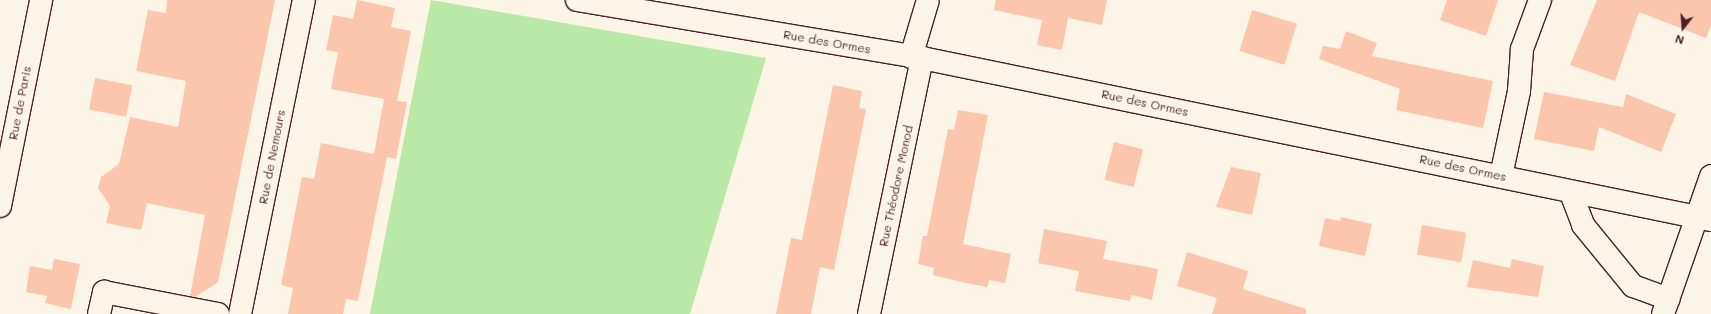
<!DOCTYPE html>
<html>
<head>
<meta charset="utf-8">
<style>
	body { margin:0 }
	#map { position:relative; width:1711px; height:314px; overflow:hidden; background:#fcf5e5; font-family:Mali,sans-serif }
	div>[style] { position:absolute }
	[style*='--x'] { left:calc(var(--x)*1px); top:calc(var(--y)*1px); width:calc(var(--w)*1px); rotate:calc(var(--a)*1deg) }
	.green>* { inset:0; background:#b9e8a7 }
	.building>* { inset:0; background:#fcc5ae; transform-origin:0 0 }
	.roads { filter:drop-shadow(1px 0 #4a1f2b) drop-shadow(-1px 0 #4a1f2b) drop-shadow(0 1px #4a1f2b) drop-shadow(0 -1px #4a1f2b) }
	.minor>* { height:22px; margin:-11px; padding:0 11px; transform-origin:11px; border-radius:11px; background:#fcf5e5 }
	span { translate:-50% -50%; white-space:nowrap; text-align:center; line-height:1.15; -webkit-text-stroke:3.5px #fcf5e5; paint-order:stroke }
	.street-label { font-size:12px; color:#4a1f2b }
	.north { position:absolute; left:1663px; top:8px; width:40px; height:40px; -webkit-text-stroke:3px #fcf5e5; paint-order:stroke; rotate:197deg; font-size:11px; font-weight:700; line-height:16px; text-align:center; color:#4a1f2b }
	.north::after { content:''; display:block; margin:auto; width:14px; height:18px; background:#4a1f2b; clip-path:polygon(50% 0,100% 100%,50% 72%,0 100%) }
</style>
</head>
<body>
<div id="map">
	<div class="green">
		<div style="clip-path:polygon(431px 0,766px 58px,690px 314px,370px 314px)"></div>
	</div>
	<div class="building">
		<div style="clip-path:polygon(167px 0,275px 0,218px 282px,195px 297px,190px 296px,205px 215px,147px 203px,141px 230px,106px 223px,110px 206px,98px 188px,101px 177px,119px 164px,130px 117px,178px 127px,186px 81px,136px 71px,148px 10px,166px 13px)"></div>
		<div style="clip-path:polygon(357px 0,395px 8px,391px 27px,411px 31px,397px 101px,407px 102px,396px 159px,387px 157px,358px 301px,346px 299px,343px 314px,288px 314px,293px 288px,281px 285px,302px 177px,314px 179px,321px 143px,374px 154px,384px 99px,331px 89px,338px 52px,326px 50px,333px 15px,353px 19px)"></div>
		<div style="clip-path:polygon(996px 0,1107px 0,1102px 25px,1068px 18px,1062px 50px,1037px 45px,1042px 20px,994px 10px)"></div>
		<div style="clip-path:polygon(1447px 0,1498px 0,1486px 36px,1440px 20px)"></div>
		<div style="clip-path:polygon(1597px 0,1711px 0,1711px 25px,1706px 38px,1639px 12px,1615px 81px,1570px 65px)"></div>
		<div style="left:1252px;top:10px;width:47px;height:43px;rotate:17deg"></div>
		<div style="clip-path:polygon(1346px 31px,1377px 43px,1372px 56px,1493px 81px,1483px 128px,1396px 110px,1400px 89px,1319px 59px,1323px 46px,1340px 49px)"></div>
		<div style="left:95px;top:78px;width:38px;height:32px;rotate:11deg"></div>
		<div style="clip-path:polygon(833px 85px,862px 91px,859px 108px,866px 109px,834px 270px,820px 267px,811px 314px,776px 314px,791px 238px,802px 240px)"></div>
		<div style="clip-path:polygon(1544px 92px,1623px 107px,1626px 94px,1676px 114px,1661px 152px,1599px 127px,1594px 151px,1534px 139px)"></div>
		<div style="clip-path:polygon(958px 110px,988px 115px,963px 244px,1011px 254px,1005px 283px,989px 280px,987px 287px,966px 283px,933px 275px,934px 268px,918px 264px,923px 236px,927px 236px,948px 129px,954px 130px)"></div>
		<div style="left:1114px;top:142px;width:30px;height:39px;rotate:14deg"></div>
		<div style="clip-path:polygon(1231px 167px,1261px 173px,1252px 215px,1216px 207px)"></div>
		<div style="clip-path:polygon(1341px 217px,1372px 224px,1365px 256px,1319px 246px,1325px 218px,1340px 221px)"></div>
		<div style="left:1422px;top:225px;width:45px;height:30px;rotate:10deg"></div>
		<div style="clip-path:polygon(1044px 229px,1107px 241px,1103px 259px,1158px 269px,1152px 300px,1132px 295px,1130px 301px,1075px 291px,1079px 271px,1038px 263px)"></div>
		<div style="clip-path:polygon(1187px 252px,1248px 271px,1243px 289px,1306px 309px,1306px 314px,1212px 314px,1217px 298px,1177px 286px)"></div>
		<div style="clip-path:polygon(54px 259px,80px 264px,71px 309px,45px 303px,47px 296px,26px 292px,30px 266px,52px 270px)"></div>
		<div style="clip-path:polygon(1512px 259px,1544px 266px,1538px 297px,1467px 287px,1473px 260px,1510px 268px)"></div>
	</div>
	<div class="roads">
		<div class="minor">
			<div style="--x:577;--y:0;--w:350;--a:9.5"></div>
			<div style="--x:922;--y:58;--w:805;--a:11.6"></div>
			<div style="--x:911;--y:57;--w:59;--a:-73.4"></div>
			<div style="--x:1501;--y:176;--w:87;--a:-78"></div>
			<div style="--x:1519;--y:91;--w:42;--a:-85.9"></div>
			<div style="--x:1522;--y:49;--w:52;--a:-69.8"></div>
			<div style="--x:1571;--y:193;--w:34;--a:69"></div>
			<div style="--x:1583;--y:225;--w:79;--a:50.7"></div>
			<div style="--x:1633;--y:286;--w:38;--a:20"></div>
			<div style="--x:0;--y:206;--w:210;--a:-78.7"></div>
			<div style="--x:99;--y:314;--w:23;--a:-77"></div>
			<div style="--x:104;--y:292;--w:116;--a:10.9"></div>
			<div style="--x:240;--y:314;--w:320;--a:-78.5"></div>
			<div style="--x:869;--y:314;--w:261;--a:-78.3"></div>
			<div style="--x:1663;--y:314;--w:146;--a:-70.8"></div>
		</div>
	</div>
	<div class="street-label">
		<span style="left:827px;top:42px;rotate:10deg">Rue des Ormes</span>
		<span style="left:20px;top:103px;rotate:-79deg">Rue de Paris</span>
		<span style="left:1145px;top:103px;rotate:12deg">Rue des Ormes</span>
		<span style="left:272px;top:157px;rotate:-79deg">Rue de Nemours</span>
		<span style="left:1463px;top:168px;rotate:12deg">Rue des Ormes</span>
		<span style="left:896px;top:186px;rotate:-78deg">Rue Théodore Monod</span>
	</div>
	<div class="north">N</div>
</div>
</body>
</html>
